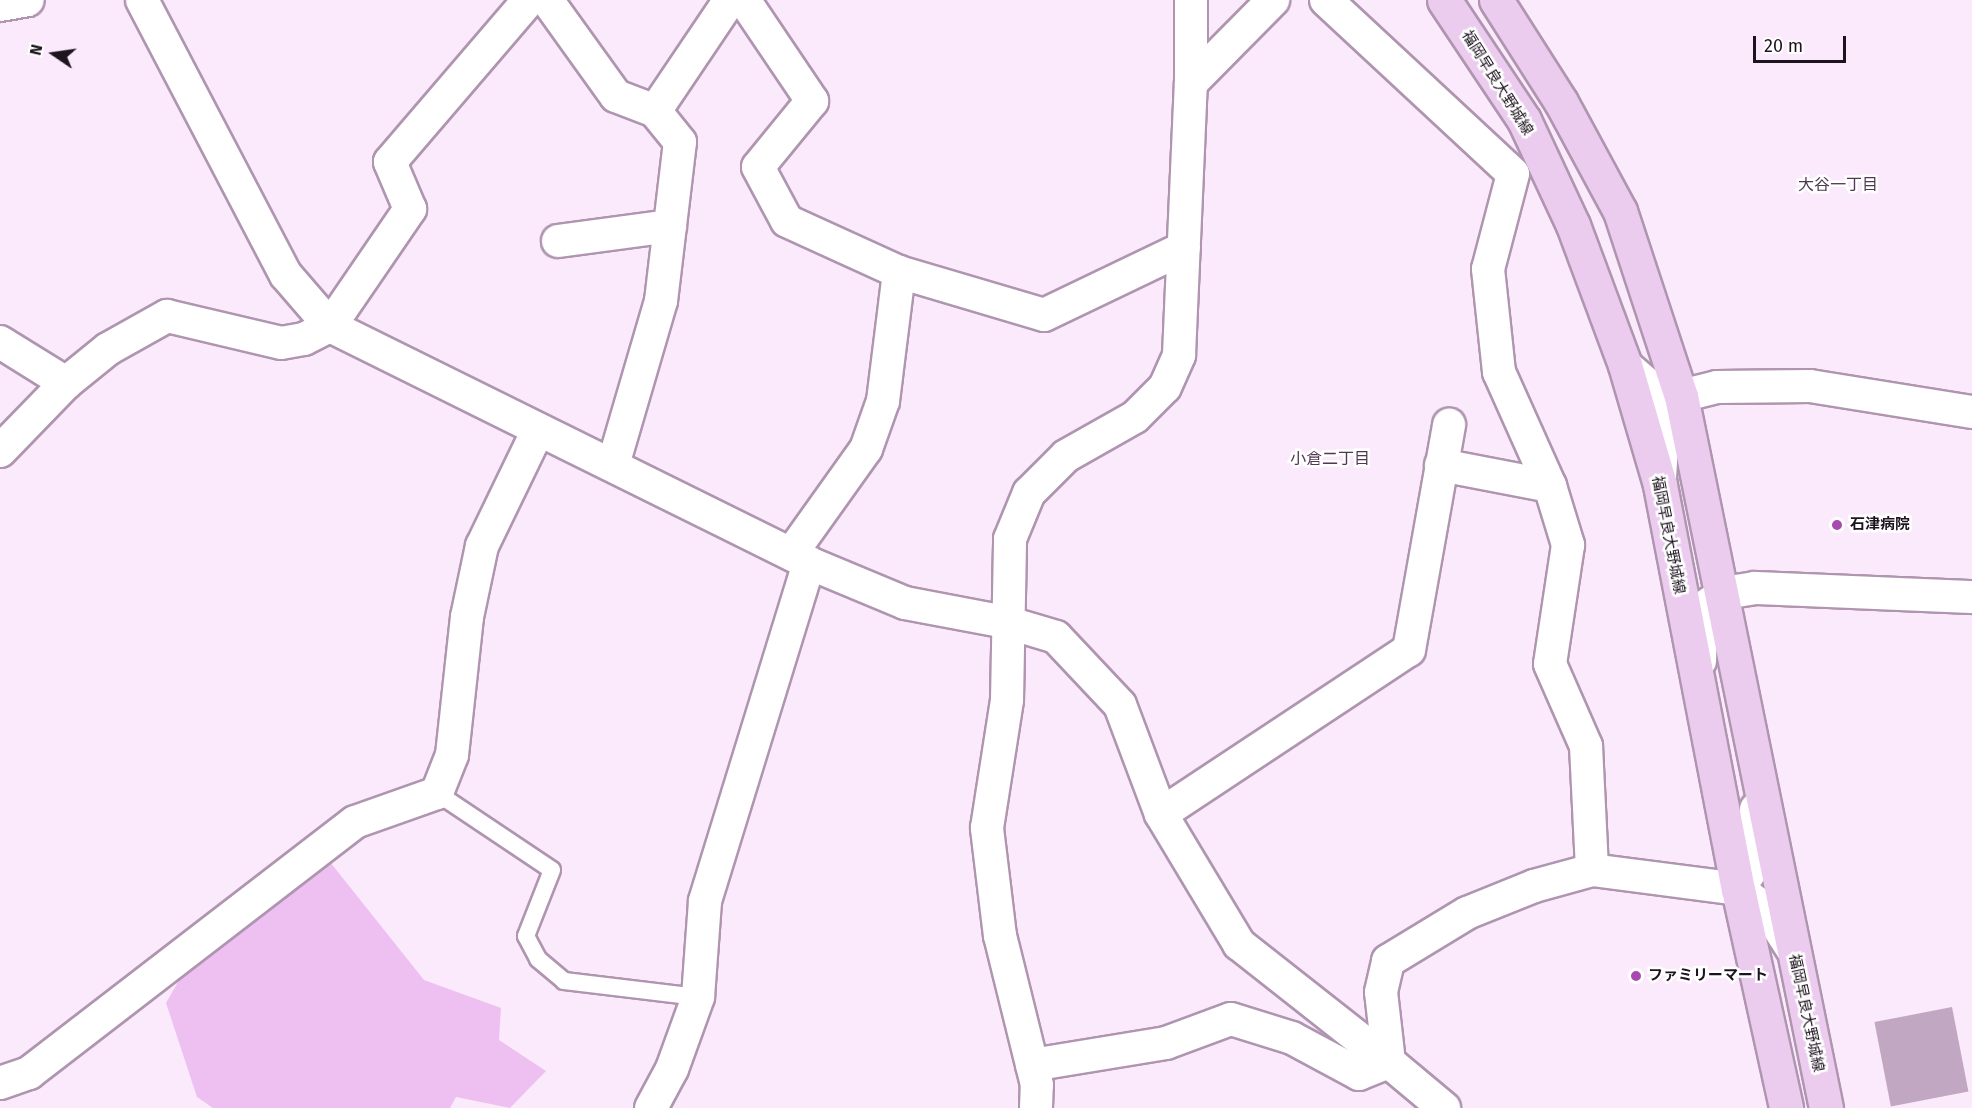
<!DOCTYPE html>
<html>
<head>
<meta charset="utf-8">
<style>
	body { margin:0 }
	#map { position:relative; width:1972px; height:1108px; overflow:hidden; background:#faeafb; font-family:"Fira Sans","Noto Sans JP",sans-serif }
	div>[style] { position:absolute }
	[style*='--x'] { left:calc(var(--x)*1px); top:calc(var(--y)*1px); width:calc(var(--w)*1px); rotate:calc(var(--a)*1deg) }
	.green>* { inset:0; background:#eec0f2 }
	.building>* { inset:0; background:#c1a7c2; transform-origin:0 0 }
	.roads { filter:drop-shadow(2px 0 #af95b0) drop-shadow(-2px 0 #af95b0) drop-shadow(0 2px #af95b0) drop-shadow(0 -2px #af95b0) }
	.lane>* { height:16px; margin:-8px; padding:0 8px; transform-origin:8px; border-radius:8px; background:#fff }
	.street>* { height:32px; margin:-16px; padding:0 16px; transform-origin:16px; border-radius:16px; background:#fff }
	.primary>* { height:33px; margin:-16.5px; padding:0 16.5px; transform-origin:16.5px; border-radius:16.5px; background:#ecccee }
	.dots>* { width:16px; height:16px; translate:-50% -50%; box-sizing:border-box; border:3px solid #fff; border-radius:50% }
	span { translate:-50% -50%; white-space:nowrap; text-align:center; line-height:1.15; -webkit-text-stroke:5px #fff; paint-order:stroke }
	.street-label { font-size:15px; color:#1e141f }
	.poi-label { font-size:15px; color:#1e141f; font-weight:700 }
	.left { translate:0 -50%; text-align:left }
	.neighbourhood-label { font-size:16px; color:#4f3951 }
	.north { position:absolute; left:24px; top:24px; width:60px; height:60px; -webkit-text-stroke:4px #fff; paint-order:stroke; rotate:283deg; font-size:16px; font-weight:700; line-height:24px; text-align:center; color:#1e141f }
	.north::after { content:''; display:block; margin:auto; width:21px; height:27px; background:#1e141f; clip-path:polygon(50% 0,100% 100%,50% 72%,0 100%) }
	.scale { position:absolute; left:1753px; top:36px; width:93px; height:27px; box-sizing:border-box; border:3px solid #1e141f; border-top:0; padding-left:8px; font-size:18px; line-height:21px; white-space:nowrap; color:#1e141f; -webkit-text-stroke:4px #fff; paint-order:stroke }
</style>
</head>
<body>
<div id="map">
	<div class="green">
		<div style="clip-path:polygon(330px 862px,424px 980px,501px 1008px,499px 1040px,546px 1071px,510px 1108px,456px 1097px,450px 1108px,213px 1108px,197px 1097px,166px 1003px,182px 975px)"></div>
	</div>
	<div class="building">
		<div style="left:1952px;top:1007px;width:86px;height:79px;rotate:79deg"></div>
	</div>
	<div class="roads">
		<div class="lane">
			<div style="--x:437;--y:793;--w:138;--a:33.8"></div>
			<div style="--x:552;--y:870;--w:71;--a:111.5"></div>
			<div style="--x:526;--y:936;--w:26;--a:62"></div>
			<div style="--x:538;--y:959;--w:34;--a:40"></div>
			<div style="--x:564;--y:981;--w:135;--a:6.8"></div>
		</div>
		<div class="street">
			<div style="--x:142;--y:0;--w:310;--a:62.4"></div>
			<div style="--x:286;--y:275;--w:67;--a:49.2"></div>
			<div style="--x:330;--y:326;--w:142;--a:-55.6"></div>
			<div style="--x:410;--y:209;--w:51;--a:-113.1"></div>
			<div style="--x:390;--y:162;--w:213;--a:-49.4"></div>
			<div style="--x:547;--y:0;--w:118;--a:54.3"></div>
			<div style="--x:616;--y:96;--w:42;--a:21"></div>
			<div style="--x:655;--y:111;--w:134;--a:-56"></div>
			<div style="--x:744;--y:0;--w:122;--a:56"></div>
			<div style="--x:812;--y:101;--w:85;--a:129.3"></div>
			<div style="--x:758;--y:167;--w:61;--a:61.8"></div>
			<div style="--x:787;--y:221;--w:123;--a:24.5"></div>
			<div style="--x:899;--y:272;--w:151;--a:16.5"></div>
			<div style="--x:1044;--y:315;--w:155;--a:-25.6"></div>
			<div style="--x:1326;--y:0;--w:255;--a:42.9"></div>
			<div style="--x:1513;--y:174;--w:98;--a:104.7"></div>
			<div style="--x:1488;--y:269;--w:104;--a:83.9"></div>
			<div style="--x:1499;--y:372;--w:125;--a:65.9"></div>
			<div style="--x:1550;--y:486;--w:62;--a:73"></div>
			<div style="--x:1568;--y:545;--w:120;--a:98.6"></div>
			<div style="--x:1550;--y:664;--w:90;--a:66.3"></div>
			<div style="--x:1586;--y:746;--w:124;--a:87.2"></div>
			<div style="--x:0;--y:5;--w:28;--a:-10"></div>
			<div style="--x:1191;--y:83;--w:117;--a:-45.3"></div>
			<div style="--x:558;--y:241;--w:113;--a:-7.6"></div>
			<div style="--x:0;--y:342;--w:78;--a:31.8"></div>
			<div style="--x:1625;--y:365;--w:38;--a:41"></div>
			<div style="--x:1654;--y:390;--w:28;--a:13"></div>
			<div style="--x:1681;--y:396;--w:37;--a:-14"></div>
			<div style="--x:1717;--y:387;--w:93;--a:-0.6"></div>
			<div style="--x:1810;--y:386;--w:164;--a:9.1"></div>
			<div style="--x:0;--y:451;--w:95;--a:-45.9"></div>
			<div style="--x:66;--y:383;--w:54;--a:-39"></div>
			<div style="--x:108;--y:349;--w:68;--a:-29.2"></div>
			<div style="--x:167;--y:316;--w:117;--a:13.3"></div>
			<div style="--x:281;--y:343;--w:23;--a:-10"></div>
			<div style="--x:304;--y:339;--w:29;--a:-27"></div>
			<div style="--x:330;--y:326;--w:534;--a:26.33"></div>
			<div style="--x:809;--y:563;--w:104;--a:22.6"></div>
			<div style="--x:905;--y:603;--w:103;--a:10.7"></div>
			<div style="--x:1006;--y:622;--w:52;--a:16.7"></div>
			<div style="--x:1056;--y:637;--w:93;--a:46.7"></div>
			<div style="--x:1120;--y:705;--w:116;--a:69.4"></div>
			<div style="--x:1161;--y:814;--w:152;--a:59"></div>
			<div style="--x:1239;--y:944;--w:191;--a:38.2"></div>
			<div style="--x:1389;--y:1062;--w:70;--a:-96.5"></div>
			<div style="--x:1381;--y:992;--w:32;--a:-77"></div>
			<div style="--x:1388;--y:961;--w:92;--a:-31.3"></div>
			<div style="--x:1467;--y:913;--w:72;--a:-21.9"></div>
			<div style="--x:1534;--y:886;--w:60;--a:-15.4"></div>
			<div style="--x:1592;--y:870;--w:147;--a:7.4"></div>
			<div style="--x:1738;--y:889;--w:36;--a:36"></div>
			<div style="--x:1767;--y:910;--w:46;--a:57.3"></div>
			<div style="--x:613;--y:465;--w:171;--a:-73.7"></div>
			<div style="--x:661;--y:301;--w:160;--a:-83.2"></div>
			<div style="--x:680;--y:142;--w:40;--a:-129"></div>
			<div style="--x:1441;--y:465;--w:111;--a:10.9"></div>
			<div style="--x:1660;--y:478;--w:63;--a:-86.4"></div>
			<div style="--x:1664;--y:415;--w:25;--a:-48"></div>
			<div style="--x:791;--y:554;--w:129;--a:-54.5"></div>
			<div style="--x:866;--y:449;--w:51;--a:-70.5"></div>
			<div style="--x:883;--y:401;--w:130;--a:-82.9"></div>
			<div style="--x:1700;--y:661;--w:37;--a:-88"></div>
			<div style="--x:1701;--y:624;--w:20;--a:-72"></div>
			<div style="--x:1707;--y:605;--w:21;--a:-35"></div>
			<div style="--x:1724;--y:593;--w:31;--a:-9"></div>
			<div style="--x:1755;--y:588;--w:217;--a:2.4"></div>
			<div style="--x:1161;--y:814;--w:297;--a:-33.5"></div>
			<div style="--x:1409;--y:650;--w:229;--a:-79.9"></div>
			<div style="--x:1738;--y:889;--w:33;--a:-55"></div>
			<div style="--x:1757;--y:862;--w:53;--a:-91.1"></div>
			<div style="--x:1032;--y:1065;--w:136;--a:-9.3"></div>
			<div style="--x:1166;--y:1043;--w:69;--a:-20.3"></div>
			<div style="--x:1231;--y:1019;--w:64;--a:17.3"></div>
			<div style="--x:1292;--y:1038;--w:76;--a:28.2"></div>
			<div style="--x:1359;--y:1074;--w:32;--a:-22"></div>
			<div style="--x:1389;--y:1062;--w:72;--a:39.9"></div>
			<div style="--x:0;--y:1083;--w:31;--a:-19"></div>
			<div style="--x:29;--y:1073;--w:411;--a:-37.6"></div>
			<div style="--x:355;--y:822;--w:87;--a:-19.5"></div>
			<div style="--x:437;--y:793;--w:41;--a:-68.5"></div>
			<div style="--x:452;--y:755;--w:139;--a:-83.8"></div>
			<div style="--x:467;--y:617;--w:73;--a:-78.1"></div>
			<div style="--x:482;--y:546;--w:129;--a:-64.2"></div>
			<div style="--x:651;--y:1108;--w:44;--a:-61.7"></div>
			<div style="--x:672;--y:1069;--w:77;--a:-70.1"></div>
			<div style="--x:698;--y:997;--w:96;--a:-85.8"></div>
			<div style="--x:705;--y:901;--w:354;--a:-72.9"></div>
			<div style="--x:1036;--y:1108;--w:23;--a:-88"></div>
			<div style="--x:1037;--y:1085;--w:154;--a:-103.9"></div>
			<div style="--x:1000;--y:936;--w:109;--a:-96.9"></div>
			<div style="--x:987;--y:828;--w:130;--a:-81.1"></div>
			<div style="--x:1007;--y:700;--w:161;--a:-88.9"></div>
			<div style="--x:1010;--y:539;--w:50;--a:-67.6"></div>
			<div style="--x:1029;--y:493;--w:52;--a:-45"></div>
			<div style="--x:1066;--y:456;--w:79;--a:-29.5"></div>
			<div style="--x:1135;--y:417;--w:42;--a:-45"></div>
			<div style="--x:1165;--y:387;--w:35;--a:-66"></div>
			<div style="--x:1179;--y:355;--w:272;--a:-87.5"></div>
			<div style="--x:1191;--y:83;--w:83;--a:-90"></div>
		</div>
		<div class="primary">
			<div style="--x:1444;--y:0;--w:144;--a:56.3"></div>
			<div style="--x:1524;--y:120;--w:116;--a:65"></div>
			<div style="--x:1573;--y:225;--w:149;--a:69.6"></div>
			<div style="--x:1625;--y:365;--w:125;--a:73.7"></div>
			<div style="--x:1660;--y:485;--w:411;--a:79.1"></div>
			<div style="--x:1738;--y:889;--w:224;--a:77.6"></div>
			<div style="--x:1496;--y:0;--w:121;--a:57.5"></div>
			<div style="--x:1561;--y:102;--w:124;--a:61.6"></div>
			<div style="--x:1620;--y:211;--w:195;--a:71.8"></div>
			<div style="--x:1681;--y:396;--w:727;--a:78.49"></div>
		</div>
	</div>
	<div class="dots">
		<div style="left:1837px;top:525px;background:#a849b1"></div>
		<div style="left:1636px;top:976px;background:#a849b1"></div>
	</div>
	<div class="street-label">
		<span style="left:1497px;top:83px;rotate:58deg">福岡早良大野城線</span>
		<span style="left:1668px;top:535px;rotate:79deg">福岡早良大野城線</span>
		<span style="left:1806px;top:1013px;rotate:78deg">福岡早良大野城線</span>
	</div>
	<div class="poi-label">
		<span class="left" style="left:1850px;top:525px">石津病院</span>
		<span class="left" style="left:1648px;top:976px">ファミリーマート</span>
	</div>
	<div class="neighbourhood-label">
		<span style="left:1838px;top:185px">大谷一丁目</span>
		<span style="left:1330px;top:459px">小倉二丁目</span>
	</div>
	<div class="north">N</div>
	<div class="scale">20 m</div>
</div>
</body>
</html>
